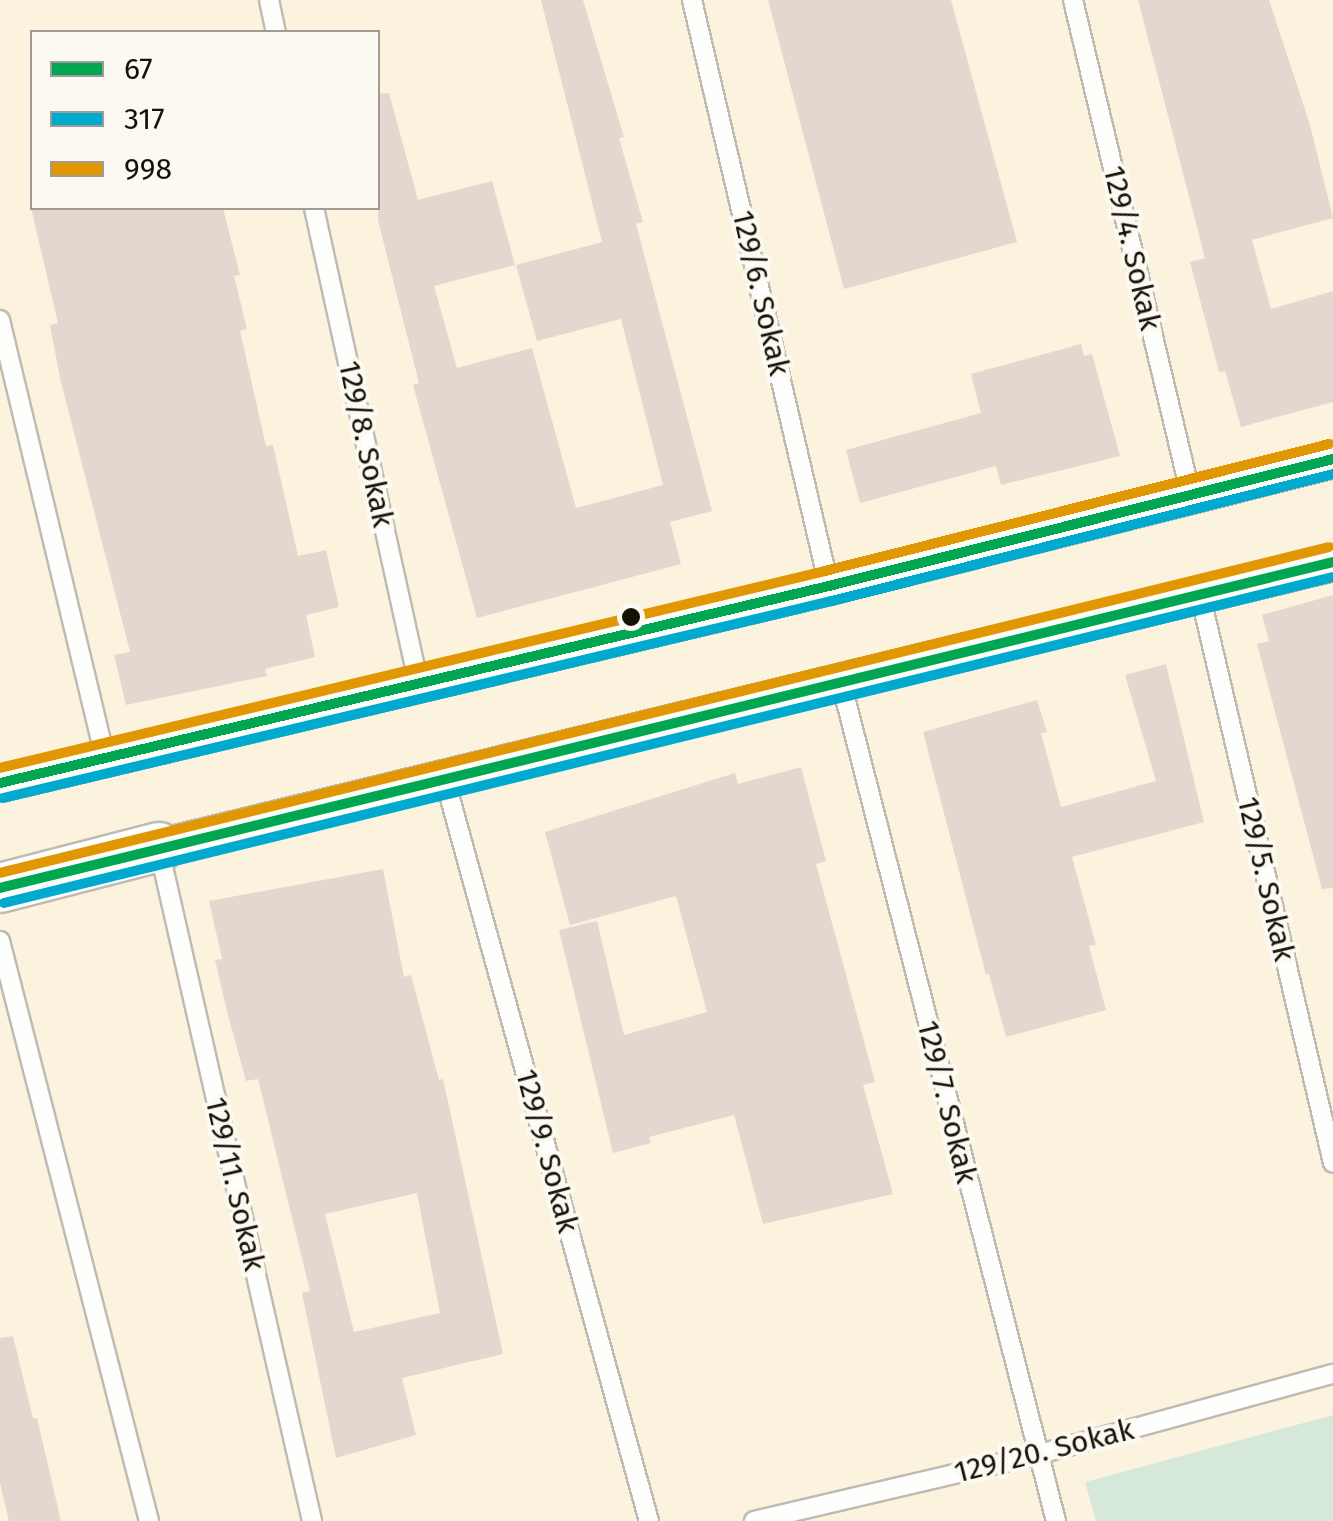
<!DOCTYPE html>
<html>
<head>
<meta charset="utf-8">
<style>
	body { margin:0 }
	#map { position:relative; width:1333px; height:1521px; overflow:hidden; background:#faf8f4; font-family:"Fira Sans",sans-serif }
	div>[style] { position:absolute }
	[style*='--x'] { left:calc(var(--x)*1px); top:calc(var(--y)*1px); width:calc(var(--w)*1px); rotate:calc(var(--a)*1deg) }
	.built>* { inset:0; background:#fcf3df }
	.green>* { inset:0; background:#d5e8da }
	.building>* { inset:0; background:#e3d7cf }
	.roads { filter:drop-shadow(2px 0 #bfbbb3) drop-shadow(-2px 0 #bfbbb3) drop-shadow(0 2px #bfbbb3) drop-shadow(0 -2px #bfbbb3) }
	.lane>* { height:18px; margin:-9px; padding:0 9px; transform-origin:9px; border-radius:9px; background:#fefefd }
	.street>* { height:35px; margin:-17.5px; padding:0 17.5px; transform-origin:17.5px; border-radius:17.5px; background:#fefefd }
	.secondary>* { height:48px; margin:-24px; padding:0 24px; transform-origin:24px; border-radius:24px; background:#fefefd }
	.bus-1>* { height:10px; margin:-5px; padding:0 5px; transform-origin:5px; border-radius:5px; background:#00a651 }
	.bus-2>* { height:10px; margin:-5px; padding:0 5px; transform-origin:5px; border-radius:5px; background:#00a9ce }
	.bus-3>* { height:10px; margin:-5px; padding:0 5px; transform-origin:5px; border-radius:5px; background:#e09701 }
	.dots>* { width:28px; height:28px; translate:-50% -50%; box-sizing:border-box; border:5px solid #fcf9f2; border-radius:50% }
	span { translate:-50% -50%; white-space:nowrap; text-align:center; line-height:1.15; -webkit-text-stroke:8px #fcf9f2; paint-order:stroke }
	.street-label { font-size:30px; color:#161106 }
	.legend { position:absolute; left:30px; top:30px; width:350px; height:180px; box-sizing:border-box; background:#fcf9f2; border:2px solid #a09c94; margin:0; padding:12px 18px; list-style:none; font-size:30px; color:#161106 }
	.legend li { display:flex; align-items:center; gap:20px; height:50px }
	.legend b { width:50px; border:2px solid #a09c94 }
</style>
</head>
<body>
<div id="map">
	<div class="built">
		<div style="clip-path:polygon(evenodd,0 0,1333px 0,1333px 1415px,1085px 1482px,1096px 1521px,0 1521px,0 0,32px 32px,378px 32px,378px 208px,32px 208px,32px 32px)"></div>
	</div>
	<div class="green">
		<div style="clip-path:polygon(1333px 1415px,1333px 1521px,1096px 1521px,1085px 1482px)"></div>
	</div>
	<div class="building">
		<div style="clip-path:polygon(541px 0,583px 0,624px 137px,619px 138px,643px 222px,636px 224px,712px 511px,670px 522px,681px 564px,477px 618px,413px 385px,419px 383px,378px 220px,378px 94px,389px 93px,418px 200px,492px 181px,515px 265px,434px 286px,457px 368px,532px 348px,576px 508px,663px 485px,621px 319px,537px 341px,516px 265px,602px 242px)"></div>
		<div style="clip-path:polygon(768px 0,951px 0,1017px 242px,844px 289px)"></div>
		<div style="clip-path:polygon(1138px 0,1269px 0,1310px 125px,1333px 218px,1252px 240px,1271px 309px,1333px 291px,1333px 402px,1241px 427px,1225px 371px,1219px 372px,1190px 262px,1205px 258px)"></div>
		<div style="clip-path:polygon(31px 208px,223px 208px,240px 275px,234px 276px,247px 329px,240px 331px,266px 446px,273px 445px,298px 556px,326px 550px,339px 607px,306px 615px,315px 657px,265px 669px,267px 676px,126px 705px,114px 655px,130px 652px,60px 378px,50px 325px,58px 323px)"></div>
		<div style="clip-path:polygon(1081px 344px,1084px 356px,1092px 354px,1120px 456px,1001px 485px,996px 466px,860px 503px,846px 450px,981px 413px,971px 374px)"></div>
		<div style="clip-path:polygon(1333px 595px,1333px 888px,1322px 889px,1257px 644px,1269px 641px,1262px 615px)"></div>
		<div style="clip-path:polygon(1166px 664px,1204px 822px,1072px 857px,1096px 945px,1089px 946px,1106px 1010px,1006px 1037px,989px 974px,986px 975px,923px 732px,1037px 700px,1047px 732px,1041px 733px,1061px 807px,1156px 781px,1125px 675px)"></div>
		<div style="clip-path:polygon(801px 767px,826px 861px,816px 864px,875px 1082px,863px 1085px,893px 1194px,763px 1224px,734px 1115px,649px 1137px,651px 1143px,613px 1153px,559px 930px,597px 921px,624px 1035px,707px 1012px,676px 896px,570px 925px,545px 832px,735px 773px,738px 784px)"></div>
		<div style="clip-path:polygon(evenodd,383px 869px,404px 977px,411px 975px,439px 1080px,443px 1079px,503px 1354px,402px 1378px,416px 1435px,336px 1458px,302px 1293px,310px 1291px,258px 1079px,246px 1081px,228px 1015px,215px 960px,222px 959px,209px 901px,383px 869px,417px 1193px,440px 1313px,354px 1332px,325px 1214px,417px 1193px)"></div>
		<div style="clip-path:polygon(13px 1336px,33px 1418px,37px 1418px,61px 1521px,9px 1521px,0 1483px,0 1338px)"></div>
	</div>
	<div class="roads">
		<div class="lane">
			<div style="--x:269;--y:0;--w:33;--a:78"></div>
			<div style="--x:692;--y:0;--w:602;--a:76.84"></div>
			<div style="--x:1073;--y:0;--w:510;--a:76.62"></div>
			<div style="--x:314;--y:208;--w:484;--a:77.6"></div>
			<div style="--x:0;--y:320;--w:449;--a:76.5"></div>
			<div style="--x:1200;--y:594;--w:584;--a:76.84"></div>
			<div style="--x:841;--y:682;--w:866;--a:75.63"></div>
			<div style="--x:445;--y:780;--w:769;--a:74.61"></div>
			<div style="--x:159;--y:849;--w:689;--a:77.17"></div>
			<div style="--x:0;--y:941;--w:599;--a:75.59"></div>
			<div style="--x:754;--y:1521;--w:290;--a:-13.2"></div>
			<div style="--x:1036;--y:1455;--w:308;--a:-15.3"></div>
		</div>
		<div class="street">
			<div style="--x:0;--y:783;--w:852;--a:-13.37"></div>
			<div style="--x:829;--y:586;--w:520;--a:-14.14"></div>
			<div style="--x:159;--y:847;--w:1208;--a:-13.65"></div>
		</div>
		<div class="secondary">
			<div style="--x:0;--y:888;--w:164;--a:-14.5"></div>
		</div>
	</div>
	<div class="bus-1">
		<div style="--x:0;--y:783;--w:852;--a:-13.37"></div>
		<div style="--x:829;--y:586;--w:520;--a:-14.14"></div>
		<div style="--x:0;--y:888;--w:1372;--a:-13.74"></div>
	</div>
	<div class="bus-2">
		<div style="--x:3;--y:798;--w:852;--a:-13.37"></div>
		<div style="--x:832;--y:601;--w:517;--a:-14.22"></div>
		<div style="--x:4;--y:903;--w:1368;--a:-13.78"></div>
	</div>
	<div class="bus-3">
		<div style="--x:0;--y:768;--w:848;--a:-13.43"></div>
		<div style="--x:825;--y:571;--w:520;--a:-14.14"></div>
		<div style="--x:0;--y:873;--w:1368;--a:-13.78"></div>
	</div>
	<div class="dots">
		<div style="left:631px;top:617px;background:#161106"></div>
	</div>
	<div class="street-label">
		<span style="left:1132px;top:248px;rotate:77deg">129/4. Sokak</span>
		<span style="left:761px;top:293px;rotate:77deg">129/6. Sokak</span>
		<span style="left:366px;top:444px;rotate:78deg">129/8. Sokak</span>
		<span style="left:1266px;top:879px;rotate:77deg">129/5. Sokak</span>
		<span style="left:947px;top:1102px;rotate:76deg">129/7. Sokak</span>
		<span style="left:547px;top:1151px;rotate:75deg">129/9. Sokak</span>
		<span style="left:235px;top:1184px;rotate:77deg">129/11. Sokak</span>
		<span style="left:1044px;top:1451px;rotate:-14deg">129/20. Sokak</span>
	</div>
	<ul class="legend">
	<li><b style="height:12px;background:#00a651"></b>67</li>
	<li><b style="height:12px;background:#00a9ce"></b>317</li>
	<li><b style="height:12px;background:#e09701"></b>998</li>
	</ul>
</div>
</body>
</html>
